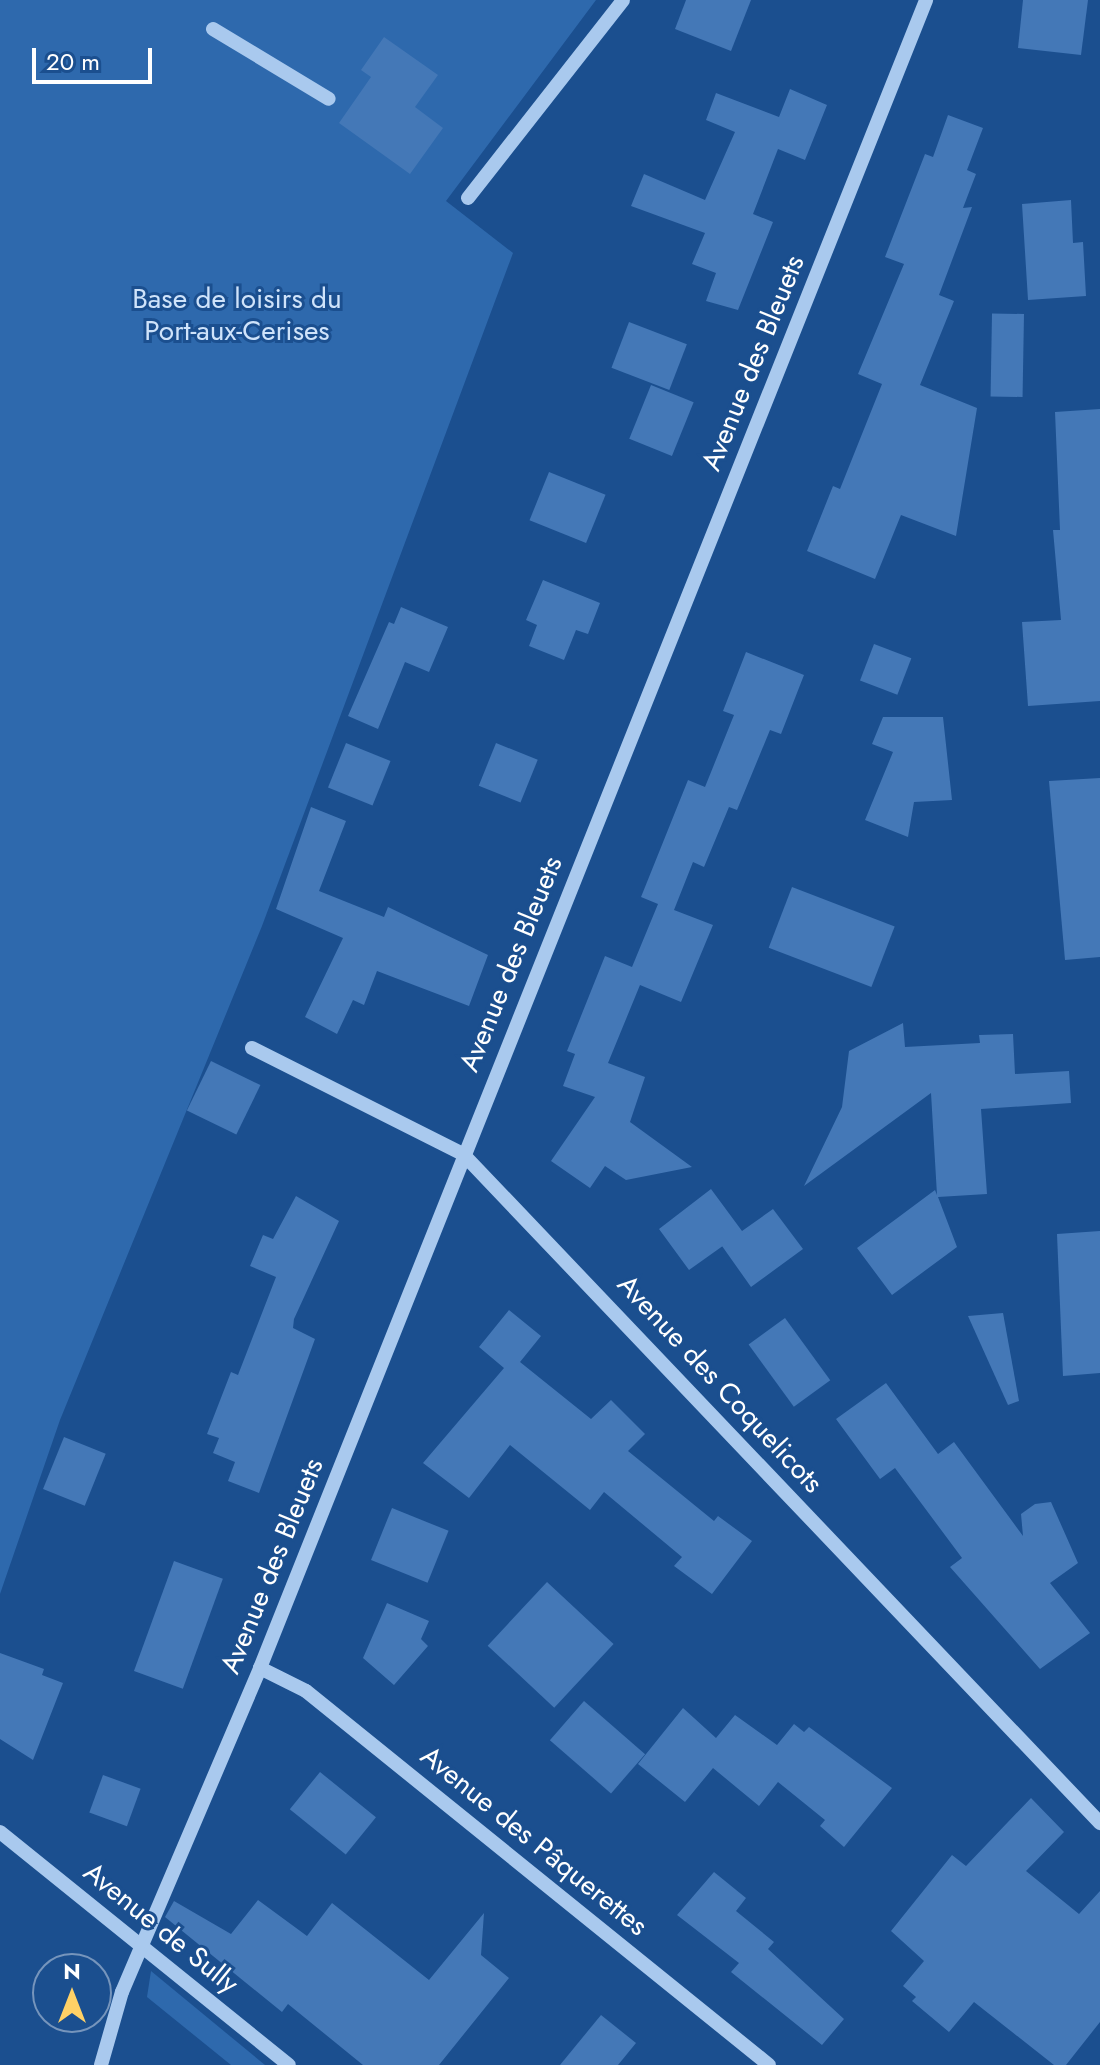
<!DOCTYPE html>
<html>
<head>
<meta charset="utf-8">
<style>
	body { margin:0 }
	#map { position:relative; width:1100px; height:2065px; overflow:hidden; background:#1b4f8f; font-family:Jost,sans-serif }
	div>[style] { position:absolute }
	[style*='--x'] { left:calc(var(--x)*1px); top:calc(var(--y)*1px); width:calc(var(--w)*1px); rotate:calc(var(--a)*1deg) }
	.green>* { inset:0; background:#2e69ad }
	.building>* { inset:0; background:#4478b7; transform-origin:0 0 }
	.minor>* { height:14px; margin:-7px; padding:0 7px; transform-origin:7px; border-radius:7px; background:#a9c9ee }
	span { translate:-50% -50%; white-space:nowrap; text-align:center; line-height:1.15; -webkit-text-stroke:6px #1b4f8f; paint-order:stroke }
	.park-label { font-size:28px; color:#cfe3fa }
	.street-label { font-size:28px; color:#fff }
	.north { position:absolute; left:32px; top:1953px; width:80px; height:80px; box-sizing:border-box; background:#1b4f8f; border:2px solid #7695bc; border-radius:50%; rotate:0deg; font-size:22px; font-weight:700; line-height:32px; text-align:center; color:#fff }
	.north::after { content:''; display:block; margin:auto; width:28px; height:36px; background:#ffd166; clip-path:polygon(50% 0,100% 100%,50% 72%,0 100%) }
	.scale { position:absolute; left:32px; top:48px; width:120px; height:36px; box-sizing:border-box; border:4px solid #fff; border-top:0; padding-left:10px; font-size:24px; line-height:28px; white-space:nowrap; color:#fff; -webkit-text-stroke:6px #1b4f8f; paint-order:stroke }
</style>
</head>
<body>
<div id="map">
	<div class="green">
		<div style="clip-path:polygon(0 0,596px 0,446px 201px,513px 253px,262px 926px,60px 1420px,0 1594px)"></div>
		<div style="clip-path:polygon(151px 1971px,265px 2065px,231px 2065px,147px 1997px)"></div>
	</div>
	<div class="building">
		<div style="clip-path:polygon(686px 0,751px 0,731px 51px,675px 29px)"></div>
		<div style="clip-path:polygon(1023px 0,1088px 0,1081px 55px,1018px 48px)"></div>
		<div style="clip-path:polygon(384px 37px,438px 75px,415px 107px,443px 128px,410px 174px,339px 123px,371px 77px,361px 70px)"></div>
		<div style="clip-path:polygon(790px 89px,827px 105px,805px 160px,778px 149px,753px 214px,773px 222px,738px 310px,706px 301px,716px 273px,692px 264px,705px 233px,631px 206px,644px 174px,705px 200px,735px 132px,706px 120px,716px 93px,779px 117px)"></div>
		<div style="clip-path:polygon(948px 115px,983px 128px,967px 170px,976px 174px,963px 208px,972px 207px,939px 295px,954px 301px,920px 385px,977px 408px,956px 536px,901px 515px,875px 579px,807px 551px,833px 486px,840px 489px,882px 384px,858px 374px,904px 264px,885px 257px,925px 154px,933px 157px)"></div>
		<div style="clip-path:polygon(1071px 200px,1073px 243px,1083px 242px,1086px 296px,1028px 300px,1022px 204px)"></div>
		<div style="left:1024px;top:314px;width:83px;height:32px;rotate:91deg"></div>
		<div style="left:629px;top:322px;width:62px;height:49px;rotate:21deg"></div>
		<div style="left:651px;top:385px;width:46px;height:58px;rotate:22deg"></div>
		<div style="clip-path:polygon(1100px 409px,1100px 701px,1028px 706px,1022px 622px,1061px 620px,1053px 530px,1060px 530px,1055px 412px)"></div>
		<div style="left:549px;top:472px;width:61px;height:52px;rotate:22deg"></div>
		<div style="clip-path:polygon(543px 580px,600px 603px,588px 634px,576px 630px,564px 660px,529px 646px,537px 625px,526px 620px)"></div>
		<div style="clip-path:polygon(401px 607px,448px 627px,429px 672px,405px 662px,378px 729px,348px 716px,389px 622px,394px 624px)"></div>
		<div style="left:874px;top:644px;width:40px;height:39px;rotate:21deg"></div>
		<div style="clip-path:polygon(746px 652px,804px 675px,781px 734px,770px 730px,737px 810px,729px 807px,704px 867px,693px 862px,674px 910px,713px 925px,681px 1002px,640px 985px,608px 1063px,645px 1077px,630px 1122px,692px 1167px,626px 1180px,605px 1166px,590px 1188px,551px 1161px,595px 1097px,563px 1086px,575px 1054px,567px 1051px,605px 956px,632px 967px,658px 904px,641px 897px,688px 780px,705px 787px,734px 715px,723px 711px)"></div>
		<div style="clip-path:polygon(883px 717px,943px 717px,952px 800px,914px 802px,908px 837px,865px 820px,893px 752px,872px 744px)"></div>
		<div style="left:346px;top:743px;width:48px;height:48px;rotate:22deg"></div>
		<div style="left:496px;top:743px;width:45px;height:46px;rotate:22deg"></div>
		<div style="clip-path:polygon(1100px 778px,1100px 957px,1065px 960px,1049px 781px)"></div>
		<div style="clip-path:polygon(311px 807px,346px 821px,319px 891px,384px 917px,388px 907px,488px 955px,469px 1006px,377px 971px,364px 1005px,353px 1000px,337px 1034px,305px 1017px,343px 938px,276px 909px)"></div>
		<div style="left:792px;top:887px;width:110px;height:65px;rotate:21deg"></div>
		<div style="clip-path:polygon(903px 1023px,905px 1047px,980px 1043px,979px 1035px,1013px 1034px,1015px 1074px,1069px 1071px,1071px 1103px,981px 1109px,987px 1194px,938px 1197px,957px 1247px,892px 1295px,857px 1248px,935px 1190px,937px 1195px,931px 1093px,804px 1186px,842px 1107px,849px 1051px)"></div>
		<div style="left:211px;top:1061px;width:55px;height:55px;rotate:26deg"></div>
		<div style="clip-path:polygon(711px 1189px,742px 1231px,773px 1209px,803px 1249px,751px 1287px,722px 1246px,734px 1238px,689px 1270px,659px 1229px)"></div>
		<div style="clip-path:polygon(296px 1196px,339px 1221px,294px 1319px,293px 1328px,315px 1339px,259px 1493px,228px 1481px,235px 1462px,213px 1453px,219px 1438px,207px 1434px,231px 1372px,238px 1375px,276px 1277px,250px 1266px,263px 1235px,273px 1239px)"></div>
		<div style="clip-path:polygon(1100px 1231px,1100px 1373px,1063px 1376px,1057px 1234px)"></div>
		<div style="clip-path:polygon(509px 1310px,541px 1336px,520px 1362px,591px 1419px,611px 1400px,645px 1434px,628px 1451px,714px 1521px,718px 1516px,752px 1541px,712px 1594px,674px 1566px,682px 1557px,604px 1492px,590px 1510px,510px 1445px,469px 1498px,423px 1463px,504px 1368px,479px 1347px)"></div>
		<div style="clip-path:polygon(1003px 1313px,1019px 1401px,1008px 1405px,968px 1316px)"></div>
		<div style="left:785px;top:1318px;width:77px;height:45px;rotate:54deg"></div>
		<div style="clip-path:polygon(886px 1383px,938px 1454px,954px 1442px,1023px 1536px,1021px 1514px,1035px 1504px,1051px 1502px,1078px 1563px,1050px 1583px,1090px 1633px,1040px 1669px,950px 1567px,962px 1558px,895px 1468px,880px 1479px,836px 1419px)"></div>
		<div style="left:64px;top:1437px;width:45px;height:56px;rotate:22deg"></div>
		<div style="left:392px;top:1508px;width:61px;height:56px;rotate:22deg"></div>
		<div style="left:174px;top:1561px;width:52px;height:117px;rotate:20deg"></div>
		<div style="left:547px;top:1582px;width:91px;height:87px;rotate:43deg"></div>
		<div style="clip-path:polygon(387px 1603px,429px 1621px,421px 1639px,428px 1646px,394px 1685px,363px 1658px)"></div>
		<div style="clip-path:polygon(0 1653px,44px 1669px,42px 1675px,63px 1683px,33px 1760px,0 1739px)"></div>
		<div style="left:584px;top:1701px;width:81px;height:52px;rotate:41deg"></div>
		<div style="clip-path:polygon(683px 1708px,716px 1738px,735px 1715px,777px 1745px,794px 1724px,804px 1732px,809px 1727px,892px 1788px,844px 1847px,820px 1826px,825px 1820px,778px 1782px,759px 1806px,713px 1768px,685px 1802px,638px 1764px)"></div>
		<div style="left:320px;top:1772px;width:72px;height:48px;rotate:39deg"></div>
		<div style="left:103px;top:1775px;width:40px;height:40px;rotate:20deg"></div>
		<div style="clip-path:polygon(1031px 1798px,1064px 1832px,1026px 1871px,1079px 1914px,1100px 1891px,1100px 2022px,1066px 2065px,1054px 2065px,974px 2002px,949px 2032px,912px 2001px,916px 1997px,903px 1986px,924px 1961px,891px 1931px,952px 1855px,966px 1866px)"></div>
		<div style="clip-path:polygon(714px 1872px,746px 1898px,736px 1911px,774px 1942px,768px 1949px,844px 2019px,822px 2045px,731px 1972px,739px 1963px,677px 1915px)"></div>
		<div style="clip-path:polygon(258px 1900px,307px 1936px,332px 1903px,429px 1980px,484px 1913px,481px 1955px,509px 1978px,439px 2065px,363px 2065px,288px 2004px,282px 2012px,165px 1917px,174px 1901px,231px 1934px)"></div>
		<div style="clip-path:polygon(601px 2015px,636px 2043px,618px 2065px,560px 2065px)"></div>
	</div>
	<div class="minor">
		<div style="--x:213;--y:29;--w:135;--a:31.1"></div>
		<div style="--x:468;--y:198;--w:251;--a:-51.9"></div>
		<div style="--x:252;--y:1048;--w:236;--a:26.7"></div>
		<div style="--x:463;--y:1154;--w:924;--a:46.4"></div>
		<div style="--x:260;--y:1668;--w:51;--a:26.6"></div>
		<div style="--x:306;--y:1691;--w:595;--a:38.93"></div>
		<div style="--x:0;--y:1832;--w:371;--a:38.9"></div>
		<div style="--x:101;--y:2065;--w:76;--a:-74"></div>
		<div style="--x:122;--y:1992;--w:352;--a:-66.9"></div>
		<div style="--x:260;--y:1668;--w:1796;--a:-68.23"></div>
	</div>
	<div class="park-label">
		<span style="left:237px;top:315px">Base de loisirs du<br>Port-aux-Cerises</span>
	</div>
	<div class="street-label">
		<span style="left:753px;top:363px;rotate:-68deg">Avenue des Bleuets</span>
		<span style="left:511px;top:964px;rotate:-68deg">Avenue des Bleuets</span>
		<span style="left:720px;top:1384px;rotate:47deg">Avenue des Coquelicots</span>
		<span style="left:272px;top:1566px;rotate:-68deg">Avenue des Bleuets</span>
		<span style="left:534px;top:1841px;rotate:39deg">Avenue des Pâquerettes</span>
		<span style="left:161px;top:1928px;rotate:39deg">Avenue de Sully</span>
	</div>
	<div class="north">N</div>
	<div class="scale">20 m</div>
</div>
</body>
</html>
